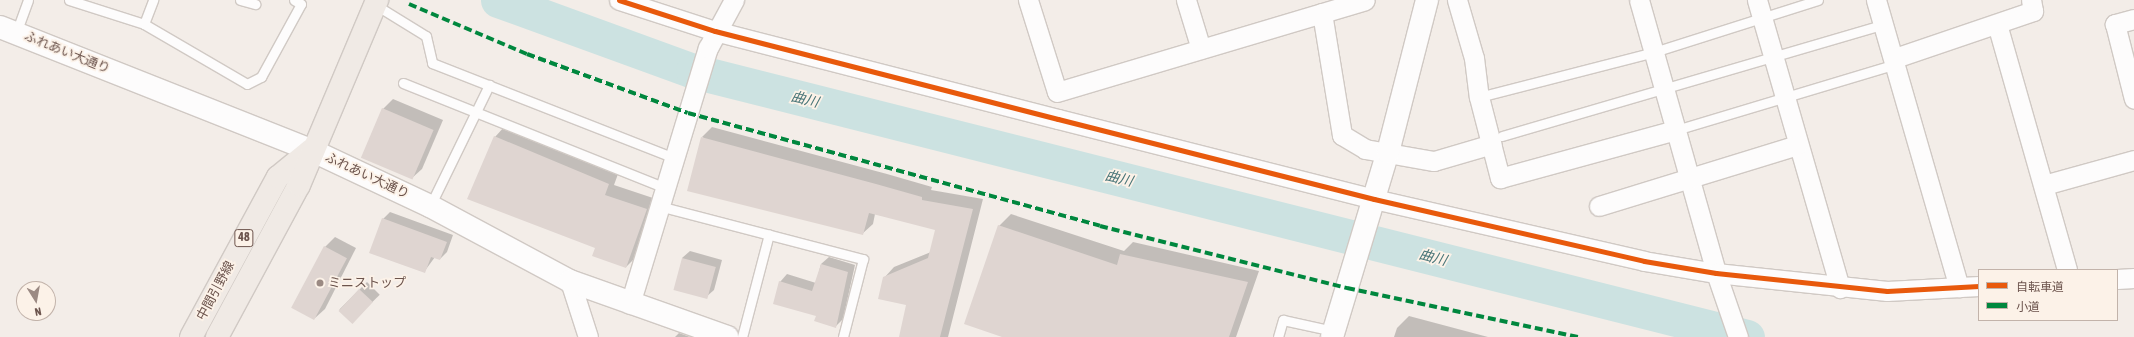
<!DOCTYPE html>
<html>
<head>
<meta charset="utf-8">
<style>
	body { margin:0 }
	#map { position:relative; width:2134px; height:337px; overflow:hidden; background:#f3ede8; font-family:"Asap Condensed","Noto Sans JP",sans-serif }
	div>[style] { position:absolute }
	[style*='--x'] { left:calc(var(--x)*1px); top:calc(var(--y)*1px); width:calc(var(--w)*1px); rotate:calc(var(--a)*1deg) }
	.shadow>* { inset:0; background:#0003; transform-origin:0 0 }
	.river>* { height:35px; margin:-17.5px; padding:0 17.5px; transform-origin:17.5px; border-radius:17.5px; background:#cce2e1 }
	.building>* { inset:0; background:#dfd5d1; transform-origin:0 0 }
	.roads { filter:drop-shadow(1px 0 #d0c9c4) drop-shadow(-1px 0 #d0c9c4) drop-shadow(0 1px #d0c9c4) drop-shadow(0 -1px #d0c9c4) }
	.service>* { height:9px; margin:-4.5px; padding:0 4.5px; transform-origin:4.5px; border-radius:4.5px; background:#fdfcfc }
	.minor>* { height:19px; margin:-9.5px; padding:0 9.5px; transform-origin:9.5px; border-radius:9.5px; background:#fdfcfc }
	.tertiary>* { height:22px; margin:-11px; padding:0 11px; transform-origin:11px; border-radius:11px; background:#fdfcfc }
	.primary>* { height:22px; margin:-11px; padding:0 11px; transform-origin:11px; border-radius:11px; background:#f0eae5 }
	.quiet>* { height:4px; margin-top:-2px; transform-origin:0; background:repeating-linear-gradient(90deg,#00873e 0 8px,transparent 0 12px) }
	.cycleway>* { height:5px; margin:-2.5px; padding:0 2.5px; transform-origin:2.5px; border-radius:2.5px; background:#e8590c }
	.dots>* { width:11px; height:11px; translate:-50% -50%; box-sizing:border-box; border:2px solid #fcf2e8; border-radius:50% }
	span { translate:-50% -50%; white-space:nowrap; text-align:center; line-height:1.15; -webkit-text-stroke:3.5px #fcf2e8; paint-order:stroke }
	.shield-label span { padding:1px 3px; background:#fcf2e8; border:1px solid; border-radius:3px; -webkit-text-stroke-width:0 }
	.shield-label { font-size:12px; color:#6c544d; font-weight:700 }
	.street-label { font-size:13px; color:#6c544d }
	.poi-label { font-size:13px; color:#6c544d }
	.left { translate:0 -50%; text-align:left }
	.water-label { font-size:14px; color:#477477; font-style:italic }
	.legend { position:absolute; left:1978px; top:269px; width:140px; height:52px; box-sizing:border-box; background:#fcf2e8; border:1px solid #c2b3aa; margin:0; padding:5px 7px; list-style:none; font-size:12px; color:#6c544d }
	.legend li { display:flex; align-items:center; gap:8px; height:20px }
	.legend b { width:20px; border:1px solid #c2b3aa }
	.north { position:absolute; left:16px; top:281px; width:40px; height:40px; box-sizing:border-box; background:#fcf2e8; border:1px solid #c2b3aa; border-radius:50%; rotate:169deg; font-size:11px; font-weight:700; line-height:16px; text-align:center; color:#6c544d }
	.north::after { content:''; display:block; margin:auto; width:14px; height:18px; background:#9b8a83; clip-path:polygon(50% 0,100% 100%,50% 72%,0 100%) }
</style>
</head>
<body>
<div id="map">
	<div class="shadow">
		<div style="clip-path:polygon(393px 99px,443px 120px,422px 169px,412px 178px,383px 109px)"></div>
		<div style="clip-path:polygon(504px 127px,618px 174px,614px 185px,656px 199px,636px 257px,626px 267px,596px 247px,495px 137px)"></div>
		<div style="clip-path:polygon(712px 127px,887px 174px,932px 187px,931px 190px,983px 199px,948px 337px,900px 337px,907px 305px,884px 278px,894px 267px,931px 252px,937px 229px,875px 214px,873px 224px,862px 234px,702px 137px)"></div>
		<div style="clip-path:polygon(390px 212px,453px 235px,447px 252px,440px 259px,435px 257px,424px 272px,383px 219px)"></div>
		<div style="clip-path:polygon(1011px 214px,1124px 251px,1133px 242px,1259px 271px,1236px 337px,1005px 337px,999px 226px)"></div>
		<div style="clip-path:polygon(335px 237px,356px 248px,325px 309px,315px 318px,325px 247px)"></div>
		<div style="clip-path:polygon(690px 251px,722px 260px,714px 290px,706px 297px,682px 258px)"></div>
		<div style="clip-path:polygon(829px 257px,855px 265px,843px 319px,836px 326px,817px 316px,780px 282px,787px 274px,816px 283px,821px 264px)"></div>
		<div style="left:367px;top:282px;width:18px;height:39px;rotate:45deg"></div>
		<div style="clip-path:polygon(1409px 316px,1488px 337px,1394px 337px,1397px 328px)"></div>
		<div style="clip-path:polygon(679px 333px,690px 337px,675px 337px)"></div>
	</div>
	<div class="river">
		<div style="--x:498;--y:0;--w:208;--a:20"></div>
		<div style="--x:693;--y:71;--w:1087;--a:14.16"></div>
	</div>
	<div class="building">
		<div style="left:382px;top:108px;width:56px;height:54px;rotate:23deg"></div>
		<div style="clip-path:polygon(494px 136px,609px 184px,605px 195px,647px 209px,626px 268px,592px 256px,595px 248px,467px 199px)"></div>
		<div style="clip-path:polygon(701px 137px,876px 184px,922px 197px,922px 200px,973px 209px,940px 337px,899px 337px,906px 305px,878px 299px,883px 277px,928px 258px,935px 230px,869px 213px,863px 235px,687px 191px)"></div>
		<div style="clip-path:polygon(382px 218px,447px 242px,440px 260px,431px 257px,425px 273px,369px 253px)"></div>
		<div style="clip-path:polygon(998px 225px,1117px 265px,1120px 254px,1248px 282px,1229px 337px,1002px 337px,964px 324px)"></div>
		<div style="left:324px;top:246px;width:26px;height:70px;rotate:28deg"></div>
		<div style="left:682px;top:258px;width:35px;height:33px;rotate:15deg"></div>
		<div style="clip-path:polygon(821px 264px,848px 272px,836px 328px,814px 321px,816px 316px,773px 304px,779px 281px,812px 291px)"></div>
		<div style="left:359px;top:289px;width:19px;height:30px;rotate:43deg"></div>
	</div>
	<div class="roads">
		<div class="service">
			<div style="--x:69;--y:0;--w:79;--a:17.7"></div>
			<div style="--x:144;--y:24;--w:119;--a:30.2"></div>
			<div style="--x:247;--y:84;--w:16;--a:-27"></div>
			<div style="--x:261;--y:77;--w:83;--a:-61.3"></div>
			<div style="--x:301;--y:4;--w:8;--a:-150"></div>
			<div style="--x:240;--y:0;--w:16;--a:15"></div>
			<div style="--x:374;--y:4;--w:61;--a:31.6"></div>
			<div style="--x:426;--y:36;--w:28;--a:77"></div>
			<div style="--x:432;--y:63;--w:260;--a:21.4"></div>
			<div style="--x:144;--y:24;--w:26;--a:-69"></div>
			<div style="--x:16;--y:33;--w:35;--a:-70"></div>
			<div style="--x:403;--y:83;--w:282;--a:21.8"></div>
			<div style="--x:1479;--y:97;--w:181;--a:-14.4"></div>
			<div style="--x:1654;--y:52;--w:172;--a:-17.6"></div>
			<div style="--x:1676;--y:130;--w:230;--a:-16.7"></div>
			<div style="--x:1502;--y:136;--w:398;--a:-16.3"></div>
			<div style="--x:430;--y:206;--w:135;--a:-64"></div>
			<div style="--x:659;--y:206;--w:211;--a:14.6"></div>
			<div style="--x:863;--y:259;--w:81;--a:104.4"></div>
			<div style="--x:742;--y:337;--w:106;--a:-75.3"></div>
			<div style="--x:1278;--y:337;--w:18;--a:-74"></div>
			<div style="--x:1283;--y:320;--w:51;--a:12.4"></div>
		</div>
		<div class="minor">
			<div style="--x:619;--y:0;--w:101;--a:17.9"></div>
			<div style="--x:715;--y:31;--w:354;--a:14.4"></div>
			<div style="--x:1058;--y:119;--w:326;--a:14.2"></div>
			<div style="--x:1374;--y:199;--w:277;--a:12.9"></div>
			<div style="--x:1644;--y:261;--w:73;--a:9.5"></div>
			<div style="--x:1716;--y:273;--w:172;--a:6"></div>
			<div style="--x:1887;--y:291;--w:92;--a:-3.1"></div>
			<div style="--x:1028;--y:0;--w:96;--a:72.5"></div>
			<div style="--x:1057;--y:92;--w:321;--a:-16.6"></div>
			<div style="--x:1186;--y:0;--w:51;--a:73"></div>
			<div style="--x:1457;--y:0;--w:60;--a:73.7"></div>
			<div style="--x:1474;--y:58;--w:39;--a:83"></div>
			<div style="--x:1479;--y:97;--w:84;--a:75.5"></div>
			<div style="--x:1500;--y:178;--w:182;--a:-15.3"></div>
			<div style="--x:1639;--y:0;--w:284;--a:74.2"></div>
			<div style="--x:1716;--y:273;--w:68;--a:71"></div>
			<div style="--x:1757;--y:0;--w:300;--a:73.9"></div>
			<div style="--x:1876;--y:0;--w:299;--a:73.9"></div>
			<div style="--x:1322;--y:13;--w:124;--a:80.7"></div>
			<div style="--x:1342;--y:135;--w:27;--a:31"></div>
			<div style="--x:1365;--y:149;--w:70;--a:9.9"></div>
			<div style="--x:1434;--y:161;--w:60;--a:-16.3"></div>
			<div style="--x:2134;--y:19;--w:20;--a:165"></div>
			<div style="--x:2115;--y:24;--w:77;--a:75.8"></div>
			<div style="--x:1997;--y:24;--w:256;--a:74.1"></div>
			<div style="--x:1895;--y:58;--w:146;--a:-18.8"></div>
			<div style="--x:2033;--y:11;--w:11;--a:-100"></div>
			<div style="--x:2044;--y:185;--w:93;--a:-15.5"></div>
			<div style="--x:1599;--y:206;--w:207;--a:-17.1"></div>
			<div style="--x:2117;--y:279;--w:17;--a:-3"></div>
			<div style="--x:570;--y:281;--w:59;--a:72.2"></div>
			<div style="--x:630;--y:304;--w:268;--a:-73.1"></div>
			<div style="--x:708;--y:48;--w:55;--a:-61.6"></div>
		</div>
		<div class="tertiary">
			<div style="--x:0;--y:27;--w:334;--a:21.6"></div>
			<div style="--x:311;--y:150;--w:132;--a:25.2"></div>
			<div style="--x:430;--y:206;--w:159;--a:28.2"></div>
			<div style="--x:570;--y:281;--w:167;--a:19.6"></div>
			<div style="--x:1332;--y:337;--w:193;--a:-73.2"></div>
			<div style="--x:1388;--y:152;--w:157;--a:-75.6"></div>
		</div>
		<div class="primary">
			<div style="--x:191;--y:337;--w:182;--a:-61.5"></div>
			<div style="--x:278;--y:177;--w:43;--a:-39.3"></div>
			<div style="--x:217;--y:337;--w:173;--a:-61.7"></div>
			<div style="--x:299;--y:185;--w:201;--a:-67.1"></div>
		</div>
	</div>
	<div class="quiet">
		<div style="--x:409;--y:4;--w:128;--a:23"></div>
		<div style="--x:527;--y:54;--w:171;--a:20.1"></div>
		<div style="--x:688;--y:113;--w:427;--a:15.3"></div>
		<div style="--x:1100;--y:226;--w:255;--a:14.1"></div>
		<div style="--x:1347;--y:288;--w:236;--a:12"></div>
	</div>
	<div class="cycleway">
		<div style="--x:619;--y:0;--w:101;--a:17.9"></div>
		<div style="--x:715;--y:31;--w:354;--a:14.4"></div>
		<div style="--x:1058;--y:119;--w:326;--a:14.2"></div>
		<div style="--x:1374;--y:199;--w:277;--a:12.9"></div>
		<div style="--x:1644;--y:261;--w:73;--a:9.5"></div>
		<div style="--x:1716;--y:273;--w:172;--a:6"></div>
		<div style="--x:1887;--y:291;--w:92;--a:-3.1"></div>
	</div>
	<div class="dots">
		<div style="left:320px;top:283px;background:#9b8a83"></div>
	</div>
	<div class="shield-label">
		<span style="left:244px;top:238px">48</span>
	</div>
	<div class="street-label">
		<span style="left:67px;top:53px;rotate:22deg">ふれあい大通り</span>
		<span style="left:367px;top:176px;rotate:25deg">ふれあい大通り</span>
		<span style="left:216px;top:291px;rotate:-62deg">中間引野線</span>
	</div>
	<div class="poi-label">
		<span class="left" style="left:328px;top:283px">ミニストップ</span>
	</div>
	<div class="water-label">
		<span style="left:805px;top:99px;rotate:14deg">曲川</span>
		<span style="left:1119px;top:178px;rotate:14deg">曲川</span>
		<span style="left:1433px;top:257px;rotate:15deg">曲川</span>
	</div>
	<ul class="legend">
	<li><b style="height:5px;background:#e8590c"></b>自転車道</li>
	<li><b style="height:5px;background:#00873e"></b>小道</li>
	</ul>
	<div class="north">N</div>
</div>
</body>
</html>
